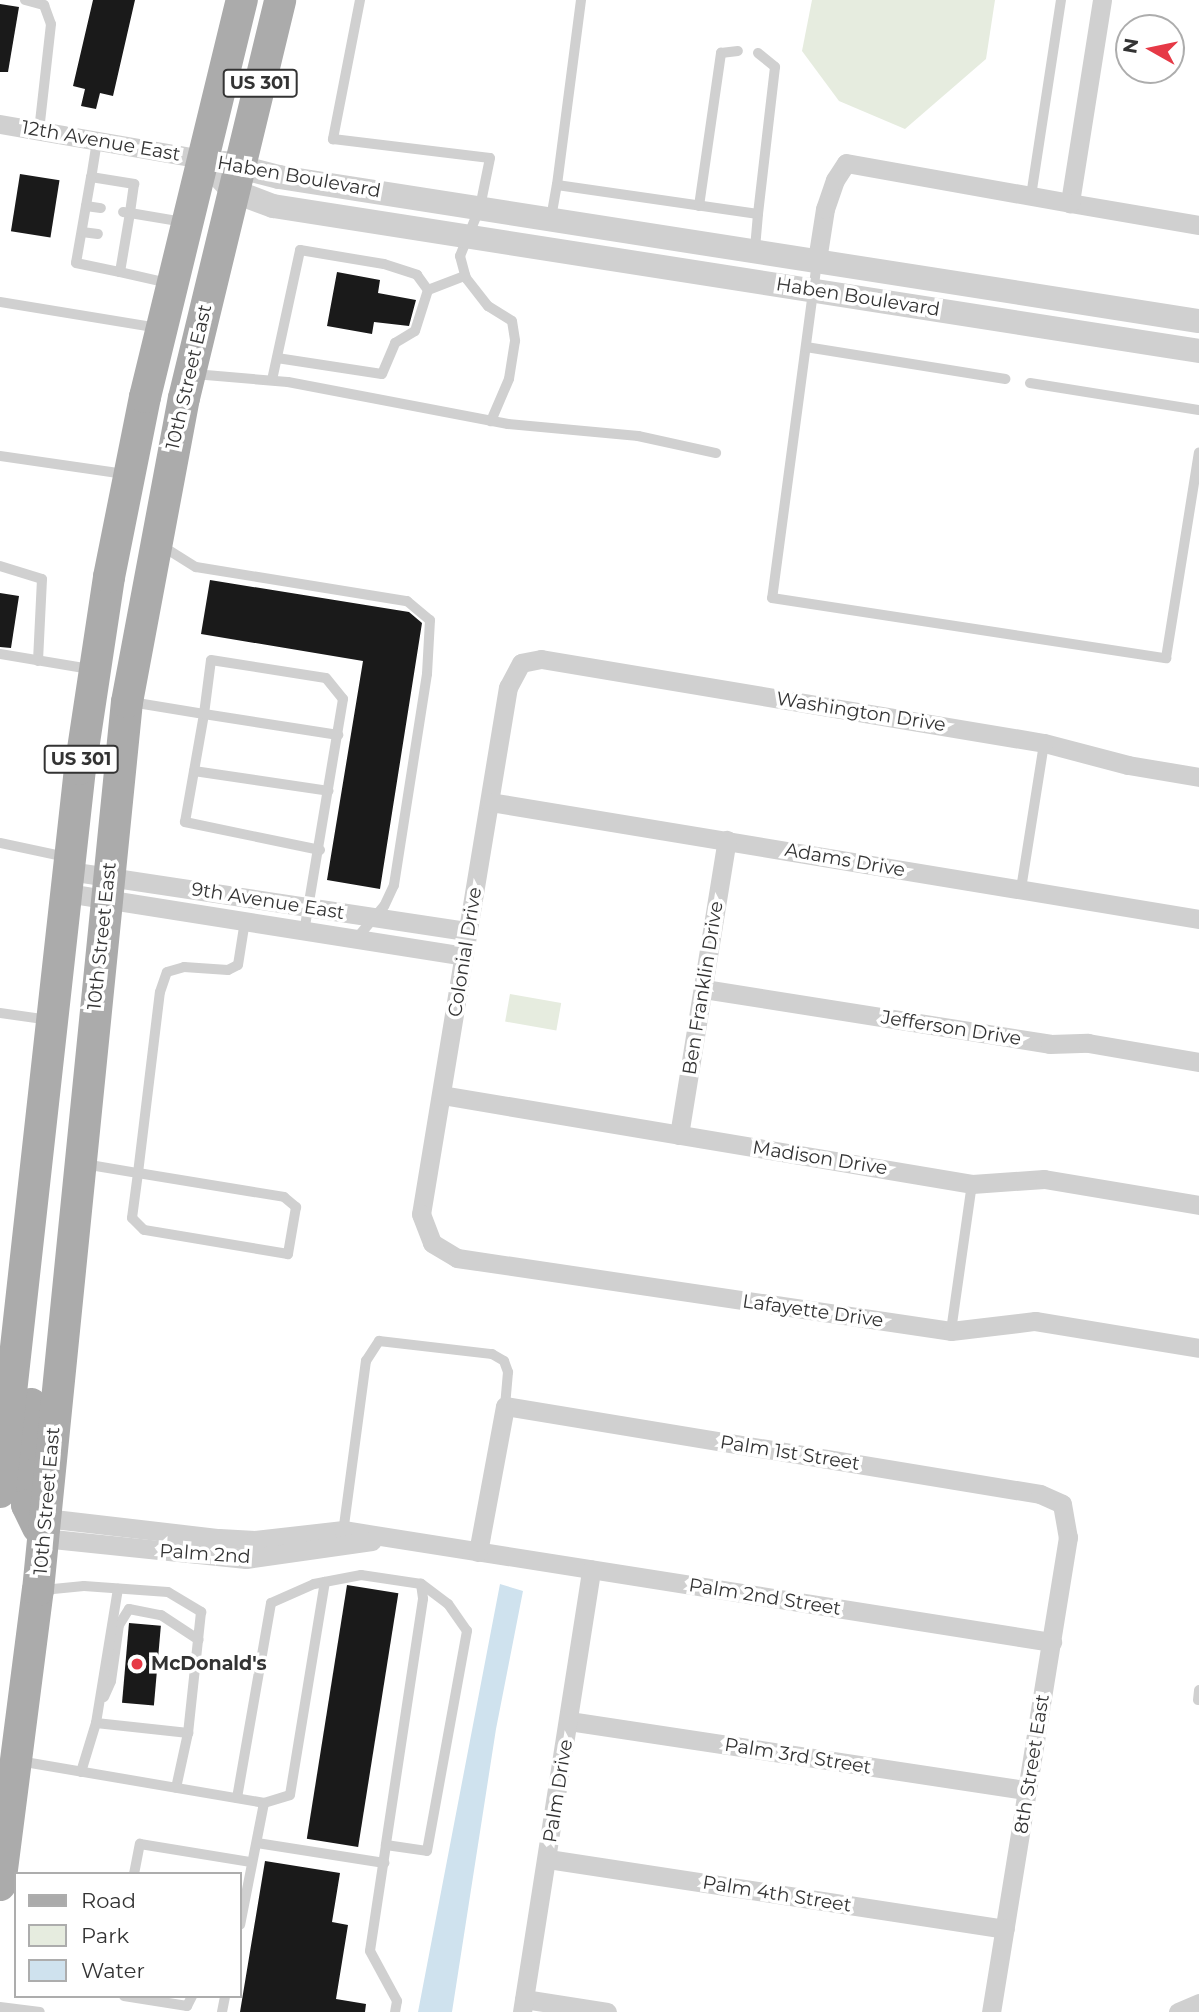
<!DOCTYPE html>
<html>
<head>
<meta charset="utf-8">
<style>
	body { margin:0 }
	#map { position:relative; width:1199px; height:2012px; overflow:hidden; background:#fff; font-family:Montserrat,sans-serif }
	div>[style] { position:absolute }
	[style*='--x'] { left:calc(var(--x)*1px); top:calc(var(--y)*1px); width:calc(var(--w)*1px); rotate:calc(var(--a)*1deg) }
	.green>* { inset:0; background:#e6ecdf; transform-origin:0 0 }
	.water>* { inset:0; background:#cfe2ee }
	.building>* { inset:0; background:#1a1a1a; transform-origin:0 0 }
	.service>* { height:10px; margin:-5px; padding:0 5px; transform-origin:5px; border-radius:5px; background:#d0d0d0 }
	.minor>* { height:19px; margin:-9.5px; padding:0 9.5px; transform-origin:9.5px; border-radius:9.5px; background:#d0d0d0 }
	.tertiary>* { height:24px; margin:-12px; padding:0 12px; transform-origin:12px; border-radius:12px; background:#d0d0d0 }
	.primary>* { height:32px; margin:-16px; padding:0 16px; transform-origin:16px; border-radius:16px; background:#ababab }
	.dots>* { width:19px; height:19px; translate:-50% -50%; box-sizing:border-box; border:4px solid #fff; border-radius:50% }
	span { translate:-50% -50%; white-space:nowrap; text-align:center; line-height:1.15; -webkit-text-stroke:7px #fff; paint-order:stroke }
	.shield-label span { padding:2px 5px; background:#fff; border:2px solid; border-radius:5px; -webkit-text-stroke-width:0 }
	.shield-label { font-size:18px; color:#333; font-weight:700 }
	.street-label { font-size:19px; color:#333 }
	.poi-label { font-size:19px; color:#333; font-weight:700 }
	.left { translate:0 -50%; text-align:left }
	.legend { position:absolute; left:14px; top:1872px; width:228px; height:126px; box-sizing:border-box; background:#fff; border:2px solid #adadad; margin:0; padding:9px 12px; list-style:none; font-size:21px; color:#333 }
	.legend li { display:flex; align-items:center; gap:14px; height:35px }
	.legend b { width:35px; border:2px solid #adadad }
	.north { position:absolute; left:1115px; top:14px; width:70px; height:70px; box-sizing:border-box; background:#fff; border:2px solid #adadad; border-radius:50%; rotate:279deg; font-size:19px; font-weight:700; line-height:28px; text-align:center; color:#333 }
	.north::after { content:''; display:block; margin:auto; width:24px; height:32px; background:#e63946; clip-path:polygon(50% 0,100% 100%,50% 72%,0 100%) }
</style>
</head>
<body>
<div id="map">
	<div class="green">
		<div style="clip-path:polygon(812px 0,995px 0,986px 59px,905px 129px,839px 101px,802px 51px)"></div>
		<div style="left:510px;top:994px;width:52px;height:28px;rotate:10deg"></div>
	</div>
	<div class="water">
		<div style="clip-path:polygon(500px 1584px,523px 1591px,496px 1729px,452px 2012px,418px 2012px)"></div>
	</div>
	<div class="building">
		<div style="clip-path:polygon(93px 0,135px 0,113px 96px,100px 93px,96px 109px,81px 106px,85px 89px,73px 86px)"></div>
		<div style="clip-path:polygon(0 4px,19px 7px,8px 72px,0 72px)"></div>
		<div style="left:20px;top:174px;width:40px;height:58px;rotate:9deg"></div>
		<div style="clip-path:polygon(337px 272px,380px 280px,378px 293px,416px 300px,409px 326px,374px 322px,372px 334px,327px 326px)"></div>
		<div style="clip-path:polygon(210px 580px,409px 612px,422px 623px,380px 889px,327px 880px,363px 661px,201px 634px)"></div>
		<div style="clip-path:polygon(0 593px,19px 596px,11px 648px,0 647px)"></div>
		<div style="left:347px;top:1585px;width:52px;height:257px;rotate:9deg"></div>
		<div style="left:129px;top:1623px;width:32px;height:80px;rotate:5deg"></div>
		<div style="clip-path:polygon(265px 1861px,340px 1873px,332px 1922px,348px 1925px,336px 1999px,366px 2004px,365px 2012px,240px 2012px)"></div>
	</div>
	<div class="service">
		<div style="--x:25;--y:0;--w:20;--a:15"></div>
		<div style="--x:44;--y:5;--w:20;--a:70"></div>
		<div style="--x:51;--y:24;--w:108;--a:96.4"></div>
		<div style="--x:360;--y:0;--w:142;--a:101"></div>
		<div style="--x:333;--y:139;--w:158;--a:6.9"></div>
		<div style="--x:490;--y:158;--w:50;--a:101.5"></div>
		<div style="--x:480;--y:207;--w:53;--a:112.2"></div>
		<div style="--x:460;--y:256;--w:23;--a:75"></div>
		<div style="--x:466;--y:278;--w:36;--a:52"></div>
		<div style="--x:488;--y:306;--w:28;--a:32"></div>
		<div style="--x:512;--y:321;--w:20;--a:81"></div>
		<div style="--x:515;--y:341;--w:38;--a:99"></div>
		<div style="--x:509;--y:379;--w:46;--a:113.2"></div>
		<div style="--x:581;--y:0;--w:187;--a:97.4"></div>
		<div style="--x:557;--y:185;--w:203;--a:8.2"></div>
		<div style="--x:758;--y:214;--w:36;--a:95"></div>
		<div style="--x:758;--y:53;--w:22;--a:39"></div>
		<div style="--x:775;--y:67;--w:148;--a:96.6"></div>
		<div style="--x:97;--y:141;--w:36;--a:99"></div>
		<div style="--x:91;--y:177;--w:44;--a:9.2"></div>
		<div style="--x:134;--y:184;--w:29;--a:98"></div>
		<div style="--x:130;--y:213;--w:7;--a:-172"></div>
		<div style="--x:91;--y:177;--w:87;--a:99.9"></div>
		<div style="--x:76;--y:263;--w:45;--a:11.6"></div>
		<div style="--x:1031;--y:196;--w:198;--a:-81.3"></div>
		<div style="--x:86;--y:206;--w:15;--a:8"></div>
		<div style="--x:699;--y:206;--w:155;--a:-81.8"></div>
		<div style="--x:721;--y:53;--w:17;--a:-7"></div>
		<div style="--x:551;--y:218;--w:34;--a:-80"></div>
		<div style="--x:82;--y:232;--w:16;--a:7"></div>
		<div style="--x:817;--y:262;--w:339;--a:97.6"></div>
		<div style="--x:772;--y:598;--w:399;--a:8.7"></div>
		<div style="--x:1166;--y:658;--w:208;--a:-80.9"></div>
		<div style="--x:168;--y:283;--w:49;--a:-167.1"></div>
		<div style="--x:120;--y:272;--w:60;--a:-80.4"></div>
		<div style="--x:130;--y:213;--w:55;--a:9.5"></div>
		<div style="--x:0;--y:302;--w:160;--a:9.3"></div>
		<div style="--x:806;--y:347;--w:202;--a:9.1"></div>
		<div style="--x:277;--y:358;--w:106;--a:8.7"></div>
		<div style="--x:382;--y:374;--w:34;--a:-67"></div>
		<div style="--x:395;--y:343;--w:23;--a:-31"></div>
		<div style="--x:415;--y:331;--w:43;--a:-72.4"></div>
		<div style="--x:194;--y:374;--w:94;--a:4.9"></div>
		<div style="--x:288;--y:382;--w:224;--a:10.8"></div>
		<div style="--x:508;--y:424;--w:131;--a:5.3"></div>
		<div style="--x:638;--y:436;--w:80;--a:12.3"></div>
		<div style="--x:272;--y:380;--w:133;--a:-77.8"></div>
		<div style="--x:300;--y:250;--w:85;--a:9.5"></div>
		<div style="--x:384;--y:264;--w:35;--a:18"></div>
		<div style="--x:417;--y:275;--w:19;--a:54"></div>
		<div style="--x:428;--y:290;--w:40;--a:-21"></div>
		<div style="--x:1030;--y:383;--w:171;--a:9.1"></div>
		<div style="--x:0;--y:456;--w:126;--a:8.2"></div>
		<div style="--x:162;--y:546;--w:40;--a:32"></div>
		<div style="--x:196;--y:567;--w:214;--a:9.2"></div>
		<div style="--x:407;--y:601;--w:30;--a:40"></div>
		<div style="--x:430;--y:620;--w:54;--a:93.2"></div>
		<div style="--x:427;--y:674;--w:214;--a:98.9"></div>
		<div style="--x:394;--y:885;--w:23;--a:115"></div>
		<div style="--x:384;--y:906;--w:42;--a:130.2"></div>
		<div style="--x:0;--y:566;--w:44;--a:17.2"></div>
		<div style="--x:42;--y:579;--w:82;--a:92.8"></div>
		<div style="--x:0;--y:654;--w:91;--a:9.5"></div>
		<div style="--x:131;--y:702;--w:74;--a:9.3"></div>
		<div style="--x:204;--y:714;--w:54;--a:-82.6"></div>
		<div style="--x:211;--y:660;--w:116;--a:8.9"></div>
		<div style="--x:326;--y:678;--w:27;--a:51"></div>
		<div style="--x:343;--y:699;--w:235;--a:99.5"></div>
		<div style="--x:194;--y:771;--w:136;--a:8.4"></div>
		<div style="--x:0;--y:843;--w:67;--a:12"></div>
		<div style="--x:320;--y:850;--w:138;--a:-168.3"></div>
		<div style="--x:185;--y:822;--w:110;--a:-80"></div>
		<div style="--x:204;--y:714;--w:136;--a:8.9"></div>
		<div style="--x:1021;--y:889;--w:148;--a:-81"></div>
		<div style="--x:0;--y:1013;--w:49;--a:8.1"></div>
		<div style="--x:84;--y:1164;--w:55;--a:9.5"></div>
		<div style="--x:138;--y:1173;--w:148;--a:9.3"></div>
		<div style="--x:284;--y:1197;--w:16;--a:40"></div>
		<div style="--x:296;--y:1207;--w:48;--a:99.7"></div>
		<div style="--x:288;--y:1254;--w:146;--a:-170.5"></div>
		<div style="--x:144;--y:1230;--w:17;--a:-135"></div>
		<div style="--x:132;--y:1218;--w:45;--a:-82.4"></div>
		<div style="--x:138;--y:1173;--w:182;--a:-83.1"></div>
		<div style="--x:160;--y:992;--w:21;--a:-71"></div>
		<div style="--x:167;--y:972;--w:18;--a:-16"></div>
		<div style="--x:184;--y:967;--w:44;--a:3.9"></div>
		<div style="--x:228;--y:970;--w:11;--a:-27"></div>
		<div style="--x:238;--y:965;--w:45;--a:-81"></div>
		<div style="--x:951;--y:1331;--w:148;--a:-81.9"></div>
		<div style="--x:343;--y:1533;--w:174;--a:-82.4"></div>
		<div style="--x:366;--y:1361;--w:24;--a:-57"></div>
		<div style="--x:379;--y:1341;--w:114;--a:6.6"></div>
		<div style="--x:492;--y:1354;--w:14;--a:30"></div>
		<div style="--x:504;--y:1361;--w:12;--a:70"></div>
		<div style="--x:508;--y:1372;--w:34;--a:95"></div>
		<div style="--x:43;--y:1590;--w:41;--a:-5.6"></div>
		<div style="--x:84;--y:1586;--w:84;--a:4.1"></div>
		<div style="--x:168;--y:1592;--w:39;--a:31"></div>
		<div style="--x:201;--y:1612;--w:122;--a:96.1"></div>
		<div style="--x:188;--y:1733;--w:56;--a:102.3"></div>
		<div style="--x:104;--y:1697;--w:17;--a:-66"></div>
		<div style="--x:111;--y:1681;--w:57;--a:-81.9"></div>
		<div style="--x:119;--y:1625;--w:19;--a:-58"></div>
		<div style="--x:129;--y:1609;--w:33;--a:11"></div>
		<div style="--x:161;--y:1615;--w:45;--a:33.3"></div>
		<div style="--x:1198;--y:1700;--w:10;--a:-84"></div>
		<div style="--x:96;--y:1723;--w:93;--a:6.2"></div>
		<div style="--x:19;--y:1761;--w:249;--a:9.7"></div>
		<div style="--x:264;--y:1803;--w:124;--a:101.1"></div>
		<div style="--x:81;--y:1772;--w:51;--a:-73"></div>
		<div style="--x:96;--y:1723;--w:136;--a:-80.7"></div>
		<div style="--x:237;--y:1798;--w:198;--a:-80.1"></div>
		<div style="--x:271;--y:1603;--w:47;--a:-23.8"></div>
		<div style="--x:314;--y:1584;--w:48;--a:-10.8"></div>
		<div style="--x:361;--y:1575;--w:61;--a:8.5"></div>
		<div style="--x:421;--y:1584;--w:15;--a:82"></div>
		<div style="--x:423;--y:1599;--w:249;--a:98.6"></div>
		<div style="--x:386;--y:1845;--w:41;--a:8.3"></div>
		<div style="--x:427;--y:1851;--w:224;--a:-79.7"></div>
		<div style="--x:467;--y:1631;--w:33;--a:-125"></div>
		<div style="--x:448;--y:1604;--w:34;--a:-143"></div>
		<div style="--x:264;--y:1803;--w:27;--a:-17"></div>
		<div style="--x:290;--y:1795;--w:216;--a:-80.7"></div>
		<div style="--x:257;--y:1843;--w:129;--a:8.9"></div>
		<div style="--x:386;--y:1845;--w:107;--a:98.6"></div>
		<div style="--x:370;--y:1951;--w:57;--a:61.6"></div>
		<div style="--x:397;--y:2001;--w:11;--a:100"></div>
		<div style="--x:134;--y:1874;--w:31;--a:-79"></div>
		<div style="--x:140;--y:1844;--w:111;--a:9.3"></div>
		<div style="--x:124;--y:1996;--w:64;--a:9"></div>
		<div style="--x:187;--y:2006;--w:11;--a:-63"></div>
		<div style="--x:0;--y:2007;--w:40;--a:7.1"></div>
		<div style="--x:222;--y:2012;--w:16;--a:-79"></div>
	</div>
	<div class="minor">
		<div style="--x:1102;--y:0;--w:206;--a:99"></div>
		<div style="--x:1070;--y:203;--w:131;--a:9.7"></div>
		<div style="--x:0;--y:124;--w:206;--a:9.8"></div>
		<div style="--x:817;--y:260;--w:52;--a:-81.1"></div>
		<div style="--x:825;--y:209;--w:31;--a:-71"></div>
		<div style="--x:835;--y:180;--w:20;--a:-57"></div>
		<div style="--x:846;--y:163;--w:228;--a:10.1"></div>
		<div style="--x:1199;--y:777;--w:72;--a:-170.4"></div>
		<div style="--x:1128;--y:765;--w:87;--a:-165.3"></div>
		<div style="--x:1044;--y:743;--w:510;--a:-170.52"></div>
		<div style="--x:541;--y:659;--w:20;--a:169"></div>
		<div style="--x:521;--y:663;--w:27;--a:118"></div>
		<div style="--x:508;--y:687;--w:534;--a:99.37"></div>
		<div style="--x:421;--y:1214;--w:31;--a:69"></div>
		<div style="--x:432;--y:1243;--w:29;--a:31"></div>
		<div style="--x:457;--y:1258;--w:499;--a:8.4"></div>
		<div style="--x:951;--y:1331;--w:85;--a:-6.8"></div>
		<div style="--x:1035;--y:1321;--w:166;--a:9.3"></div>
		<div style="--x:490;--y:802;--w:719;--a:9.37"></div>
		<div style="--x:69;--y:871;--w:403;--a:8.6"></div>
		<div style="--x:67;--y:893;--w:402;--a:9"></div>
		<div style="--x:704;--y:989;--w:350;--a:9"></div>
		<div style="--x:1050;--y:1044;--w:38;--a:-2"></div>
		<div style="--x:1088;--y:1043;--w:113;--a:9.7"></div>
		<div style="--x:442;--y:1095;--w:537;--a:9.53"></div>
		<div style="--x:972;--y:1184;--w:72;--a:-4"></div>
		<div style="--x:1044;--y:1179;--w:157;--a:9.5"></div>
		<div style="--x:679;--y:1135;--w:299;--a:-80.8"></div>
		<div style="--x:45;--y:1518;--w:175;--a:6.6"></div>
		<div style="--x:219;--y:1538;--w:36;--a:3"></div>
		<div style="--x:255;--y:1540;--w:89;--a:-6.5"></div>
		<div style="--x:343;--y:1530;--w:718;--a:8.98"></div>
		<div style="--x:43;--y:1538;--w:204;--a:5.9"></div>
		<div style="--x:246;--y:1559;--w:127;--a:-8.1"></div>
		<div style="--x:478;--y:1552;--w:148;--a:-79.5"></div>
		<div style="--x:505;--y:1406;--w:542;--a:9.34"></div>
		<div style="--x:1040;--y:1494;--w:24;--a:24"></div>
		<div style="--x:1062;--y:1504;--w:34;--a:80"></div>
		<div style="--x:1068;--y:1537;--w:481;--a:99.2"></div>
		<div style="--x:569;--y:1721;--w:462;--a:8.6"></div>
		<div style="--x:548;--y:1859;--w:462;--a:8.7"></div>
		<div style="--x:524;--y:1999;--w:84;--a:8.9"></div>
		<div style="--x:522;--y:2012;--w:448;--a:-81.1"></div>
		<div style="--x:1178;--y:2012;--w:23;--a:-23"></div>
	</div>
	<div class="tertiary">
		<div style="--x:203;--y:159;--w:44;--a:46.8"></div>
		<div style="--x:233;--y:191;--w:43;--a:20.6"></div>
		<div style="--x:273;--y:206;--w:937;--a:8.9"></div>
		<div style="--x:224;--y:163;--w:57;--a:14.3"></div>
		<div style="--x:279;--y:177;--w:931;--a:8.9"></div>
	</div>
	<div class="primary">
		<div style="--x:31;--y:1404;--w:71;--a:94.8"></div>
		<div style="--x:25;--y:1475;--w:30;--a:86"></div>
		<div style="--x:27;--y:1505;--w:25;--a:64"></div>
		<div style="--x:0;--y:1492;--w:727;--a:-83.69"></div>
		<div style="--x:80;--y:769;--w:194;--a:-81.4"></div>
		<div style="--x:109;--y:577;--w:184;--a:-78.7"></div>
		<div style="--x:145;--y:397;--w:409;--a:-76.3"></div>
		<div style="--x:0;--y:1885;--w:297;--a:-82.7"></div>
		<div style="--x:38;--y:1590;--w:892;--a:-84.28"></div>
		<div style="--x:127;--y:702;--w:309;--a:-79.4"></div>
		<div style="--x:184;--y:398;--w:409;--a:-76.4"></div>
	</div>
	<div class="dots">
		<div style="left:137px;top:1664px;background:#e63946"></div>
	</div>
	<div class="shield-label">
		<span style="left:260px;top:83px">US 301</span>
		<span style="left:81px;top:759px">US 301</span>
	</div>
	<div class="street-label">
		<span style="left:101px;top:141px;rotate:10deg">12th Avenue East</span>
		<span style="left:299px;top:177px;rotate:10deg">Haben Boulevard</span>
		<span style="left:858px;top:297px;rotate:9deg">Haben Boulevard</span>
		<span style="left:189px;top:377px;rotate:-77deg">10th Street East</span>
		<span style="left:861px;top:712px;rotate:9deg">Washington Drive</span>
		<span style="left:845px;top:860px;rotate:10deg">Adams Drive</span>
		<span style="left:268px;top:901px;rotate:9deg">9th Avenue East</span>
		<span style="left:102px;top:936px;rotate:-84deg">10th Street East</span>
		<span style="left:465px;top:952px;rotate:-81deg">Colonial Drive</span>
		<span style="left:703px;top:988px;rotate:-81deg">Ben Franklin Drive</span>
		<span style="left:951px;top:1028px;rotate:9deg">Jefferson Drive</span>
		<span style="left:820px;top:1158px;rotate:9deg">Madison Drive</span>
		<span style="left:813px;top:1311px;rotate:8deg">Lafayette Drive</span>
		<span style="left:790px;top:1453px;rotate:9deg">Palm 1st Street</span>
		<span style="left:47px;top:1501px;rotate:-85deg">10th Street East</span>
		<span style="left:205px;top:1554px;rotate:4deg">Palm 2nd</span>
		<span style="left:765px;top:1597px;rotate:9deg">Palm 2nd Street</span>
		<span style="left:798px;top:1756px;rotate:9deg">Palm 3rd Street</span>
		<span style="left:1032px;top:1764px;rotate:-81deg">8th Street East</span>
		<span style="left:558px;top:1791px;rotate:-81deg">Palm Drive</span>
		<span style="left:777px;top:1894px;rotate:9deg">Palm 4th Street</span>
	</div>
	<div class="poi-label">
		<span class="left" style="left:151px;top:1664px">McDonald's</span>
	</div>
	<ul class="legend">
	<li><b style="height:9px;background:#ababab"></b>Road</li>
	<li><b style="height:19px;background:#e6ecdf"></b>Park</li>
	<li><b style="height:19px;background:#cfe2ee"></b>Water</li>
	</ul>
	<div class="north">N</div>
</div>
</body>
</html>
